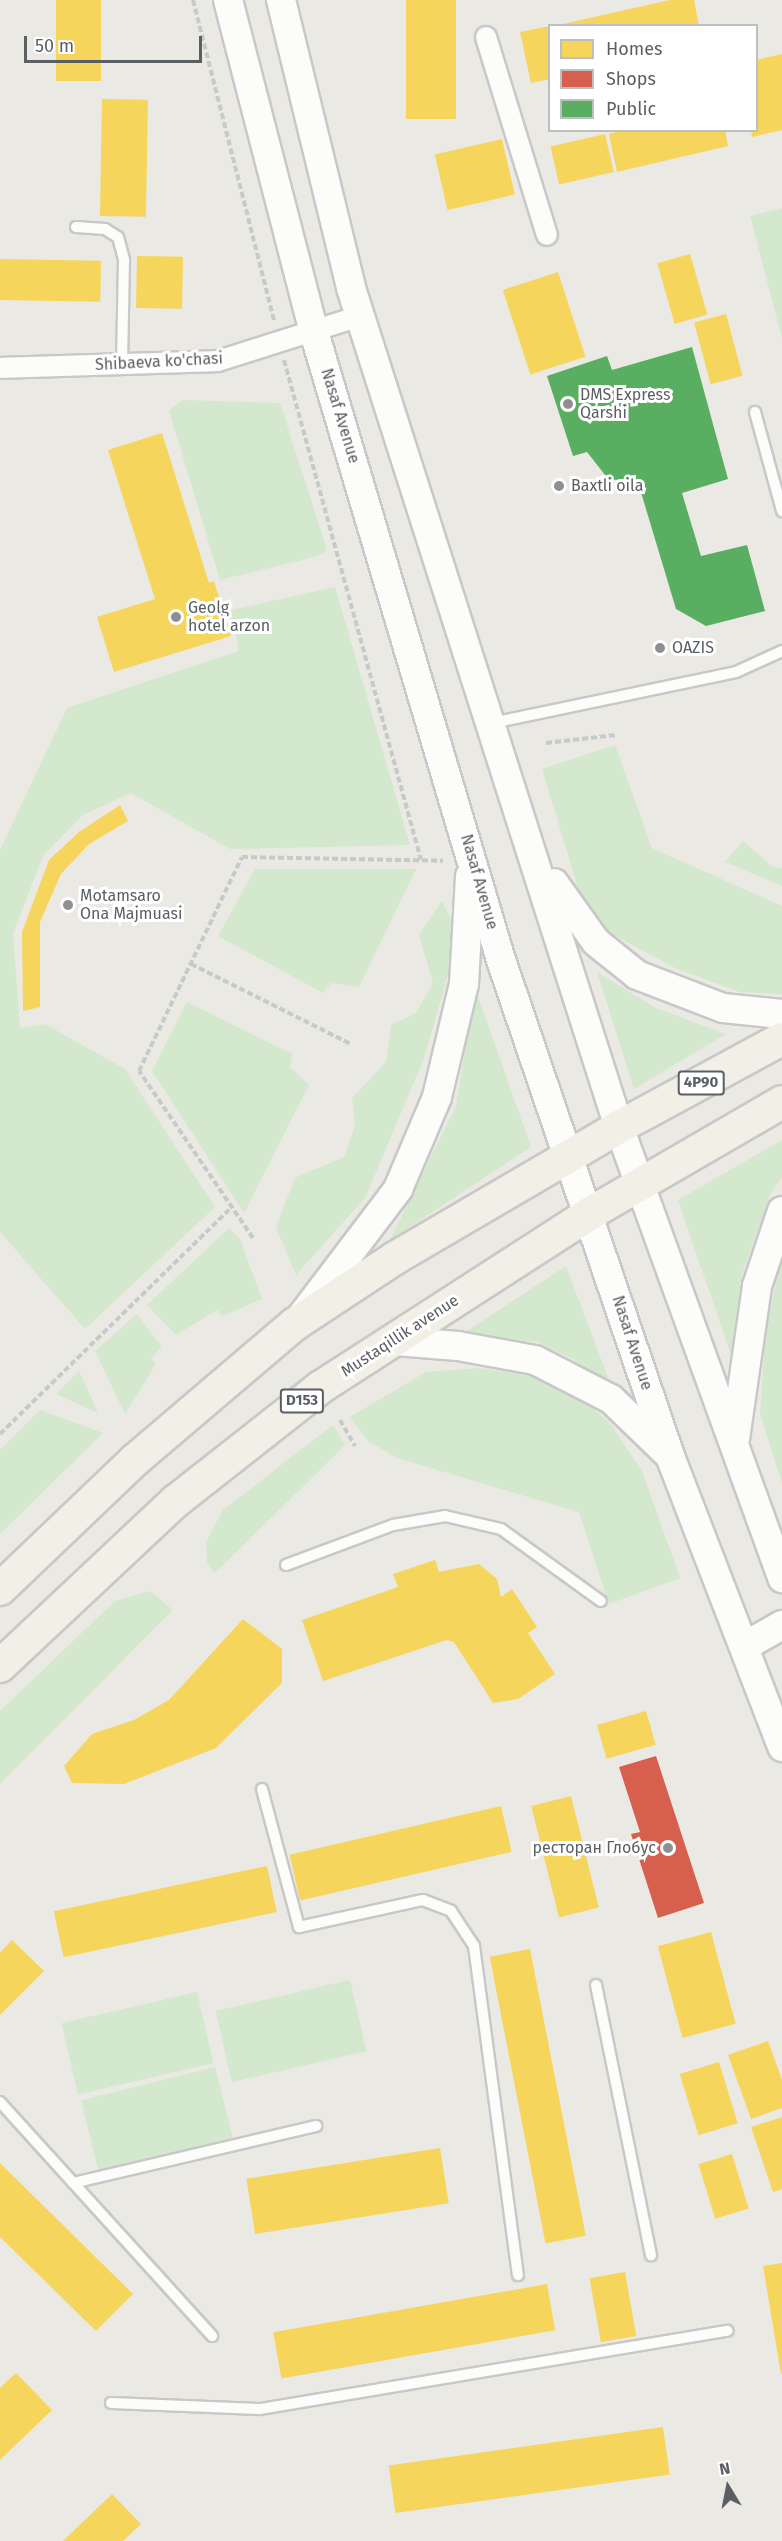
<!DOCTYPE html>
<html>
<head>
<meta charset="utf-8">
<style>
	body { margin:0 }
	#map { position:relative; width:782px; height:2541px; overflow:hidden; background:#ebe9e4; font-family:"Fira Sans",sans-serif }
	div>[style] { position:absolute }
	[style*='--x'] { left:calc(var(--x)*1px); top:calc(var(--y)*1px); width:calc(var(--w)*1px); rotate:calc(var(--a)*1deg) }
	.green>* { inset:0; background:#d3e8cd; transform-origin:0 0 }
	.homes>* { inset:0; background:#f6d55c; transform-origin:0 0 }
	.shops>* { inset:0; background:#d6604d }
	.public>* { inset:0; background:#5aae61 }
	.path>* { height:4px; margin-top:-2px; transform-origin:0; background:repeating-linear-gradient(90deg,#c5ccc8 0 6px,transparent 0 9px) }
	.roads { filter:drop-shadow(2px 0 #c7c8c7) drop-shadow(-2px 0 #c7c8c7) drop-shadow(0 2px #c7c8c7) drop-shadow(0 -2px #c7c8c7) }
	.lane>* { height:10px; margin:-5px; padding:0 5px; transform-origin:5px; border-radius:5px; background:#fcfcfb }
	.street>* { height:20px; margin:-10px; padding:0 10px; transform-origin:10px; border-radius:10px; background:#fcfcfb }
	.secondary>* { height:28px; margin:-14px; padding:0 14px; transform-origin:14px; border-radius:14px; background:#fcfcfb }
	.primary>* { height:32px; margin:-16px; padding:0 16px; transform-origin:16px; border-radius:16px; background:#f2efe7 }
	.dots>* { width:16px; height:16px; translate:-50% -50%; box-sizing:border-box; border:3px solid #fff; border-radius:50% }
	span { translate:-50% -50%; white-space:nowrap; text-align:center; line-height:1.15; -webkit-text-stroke:6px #fff; paint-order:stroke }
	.shield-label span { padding:2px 4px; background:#fff; border:2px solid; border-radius:4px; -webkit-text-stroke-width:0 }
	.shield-label { font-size:15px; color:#5a5f64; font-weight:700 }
	.street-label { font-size:16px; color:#5a5f64 }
	.poi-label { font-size:16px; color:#5a5f64 }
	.left { translate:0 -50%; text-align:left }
	.right { translate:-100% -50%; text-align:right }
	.legend { position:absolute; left:548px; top:24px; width:210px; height:108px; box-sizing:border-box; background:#fff; border:2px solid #bdbfc1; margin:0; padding:8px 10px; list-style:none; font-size:18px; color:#5a5f64 }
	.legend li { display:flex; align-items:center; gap:12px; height:30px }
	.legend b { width:30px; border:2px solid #bdbfc1 }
	.north { position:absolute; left:698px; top:2457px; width:60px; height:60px; -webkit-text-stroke:4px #fff; paint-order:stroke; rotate:350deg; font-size:16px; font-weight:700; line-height:24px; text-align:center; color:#5a5f64 }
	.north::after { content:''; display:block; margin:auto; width:21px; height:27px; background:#5a5f64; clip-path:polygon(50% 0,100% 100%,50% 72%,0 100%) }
	.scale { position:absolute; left:24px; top:36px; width:178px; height:27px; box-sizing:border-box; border:3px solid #5a5f64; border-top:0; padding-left:8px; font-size:18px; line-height:21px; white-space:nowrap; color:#5a5f64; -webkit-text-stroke:4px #fff; paint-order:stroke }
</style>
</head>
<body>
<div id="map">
	<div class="green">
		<div style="clip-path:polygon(782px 208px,782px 338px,750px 216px)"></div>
		<div style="clip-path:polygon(182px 400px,280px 403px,327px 550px,318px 556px,220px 580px,169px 411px)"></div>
		<div style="clip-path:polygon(335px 587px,410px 845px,230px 849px,131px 793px,83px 815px,43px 856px,13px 933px,20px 1028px,45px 1024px,125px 1069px,215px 1207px,85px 1329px,0 1232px,0 850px,67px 708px,239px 651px,231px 610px)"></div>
		<div style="clip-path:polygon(615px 745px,652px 848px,782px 906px,782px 994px,740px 992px,677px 969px,610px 933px,580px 895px,542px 769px)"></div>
		<div style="clip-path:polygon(743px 841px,773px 867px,782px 868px,782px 886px,725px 862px)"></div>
		<div style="clip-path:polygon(255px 869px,416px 869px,359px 987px,331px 983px,323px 993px,218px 936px)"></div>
		<div style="clip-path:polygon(442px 901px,455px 928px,450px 969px,423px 1061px,365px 1198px,296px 1275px,276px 1227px,295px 1178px,344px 1157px,355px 1126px,352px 1098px,386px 1062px,391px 1025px,416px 1013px,433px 983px,419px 935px)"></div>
		<div style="clip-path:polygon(597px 972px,656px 1008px,726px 1034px,634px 1089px)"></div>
		<div style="clip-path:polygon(475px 988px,531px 1147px,390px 1240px,456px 1106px)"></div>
		<div style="clip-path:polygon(187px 1002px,292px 1054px,290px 1067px,309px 1085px,244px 1213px,152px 1071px)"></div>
		<div style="clip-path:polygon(782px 1140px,782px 1177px,770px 1195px,742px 1274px,731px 1355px,678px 1200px)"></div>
		<div style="clip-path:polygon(229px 1228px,240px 1239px,262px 1299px,223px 1316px,217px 1310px,176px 1335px,147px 1305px)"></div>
		<div style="clip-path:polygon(782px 1253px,782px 1483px,760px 1414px,765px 1336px)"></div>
		<div style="clip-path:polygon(566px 1266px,613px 1391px,573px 1359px,537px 1342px,461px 1335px)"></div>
		<div style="clip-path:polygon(137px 1314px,162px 1347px,151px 1358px,156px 1364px,125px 1414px,95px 1351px)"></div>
		<div style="clip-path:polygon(478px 1368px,535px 1376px,582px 1398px,612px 1426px,642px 1471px,680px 1578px,609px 1604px,579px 1512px,397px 1458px,368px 1441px,350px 1417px,426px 1372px)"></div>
		<div style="clip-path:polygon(79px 1371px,98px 1413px,56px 1394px)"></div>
		<div style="clip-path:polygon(40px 1410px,103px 1433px,0 1534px,0 1450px)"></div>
		<div style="clip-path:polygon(333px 1425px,345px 1445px,215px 1573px,207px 1563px,206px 1542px,223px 1510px)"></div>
		<div style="clip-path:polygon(150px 1591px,173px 1610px,0 1784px,0 1711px,115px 1601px)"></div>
		<div style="left:350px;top:1980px;width:73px;height:138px;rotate:77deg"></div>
		<div style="left:197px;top:1992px;width:73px;height:139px;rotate:77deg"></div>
		<div style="left:215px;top:2067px;width:73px;height:138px;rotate:76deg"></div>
	</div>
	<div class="homes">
		<div style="left:56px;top:0;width:45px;height:81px"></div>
		<div style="left:406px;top:0;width:50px;height:119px"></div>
		<div style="clip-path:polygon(670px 0,694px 0,699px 26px,554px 26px)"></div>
		<div style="clip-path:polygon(550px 26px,550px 79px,531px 83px,520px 32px)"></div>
		<div style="clip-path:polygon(782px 54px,782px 130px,752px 137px,751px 130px,756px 130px,756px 60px)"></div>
		<div style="left:102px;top:99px;width:46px;height:117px;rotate:1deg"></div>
		<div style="clip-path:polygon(622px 130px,725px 130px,728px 146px,617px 172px,609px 134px)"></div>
		<div style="left:605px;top:134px;width:39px;height:56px;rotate:77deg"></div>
		<div style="left:502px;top:139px;width:57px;height:69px;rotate:77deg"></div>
		<div style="left:690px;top:254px;width:63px;height:34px;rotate:74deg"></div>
		<div style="left:137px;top:256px;width:46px;height:52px;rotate:1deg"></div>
		<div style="left:0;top:259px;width:101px;height:41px;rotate:1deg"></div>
		<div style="left:558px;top:272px;width:89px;height:58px;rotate:72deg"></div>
		<div style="left:726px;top:314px;width:64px;height:33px;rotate:75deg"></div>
		<div style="clip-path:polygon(162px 433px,209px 583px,214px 581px,231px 636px,114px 672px,97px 617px,155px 599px,108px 450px)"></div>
		<div style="clip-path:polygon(120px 805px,128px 821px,89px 844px,61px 874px,40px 922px,40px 1007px,23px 1011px,22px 932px,49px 860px,79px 832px)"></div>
		<div style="clip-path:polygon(435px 1560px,439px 1572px,479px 1564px,497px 1579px,501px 1597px,512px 1589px,537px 1627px,528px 1633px,555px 1674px,518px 1699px,493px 1703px,454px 1642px,447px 1640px,323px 1681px,302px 1620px,398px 1587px,393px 1574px)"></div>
		<div style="clip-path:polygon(243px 1619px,282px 1649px,282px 1683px,216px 1748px,124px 1784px,72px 1783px,64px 1766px,92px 1734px,134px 1720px,169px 1700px)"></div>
		<div style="left:646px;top:1711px;width:35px;height:51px;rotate:74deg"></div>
		<div style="left:571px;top:1796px;width:115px;height:41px;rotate:76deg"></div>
		<div style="left:501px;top:1806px;width:47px;height:217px;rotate:77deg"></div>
		<div style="left:267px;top:1866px;width:47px;height:218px;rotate:78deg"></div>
		<div style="left:711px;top:1932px;width:95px;height:55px;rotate:75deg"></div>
		<div style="clip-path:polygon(12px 1940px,44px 1971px,0 2015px,0 1953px)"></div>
		<div style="left:530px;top:1949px;width:292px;height:41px;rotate:79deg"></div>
		<div style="clip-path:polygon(768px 2041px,782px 2080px,782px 2108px,751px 2119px,728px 2055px)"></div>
		<div style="left:719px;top:2062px;width:64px;height:41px;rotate:73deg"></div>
		<div style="clip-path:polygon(782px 2117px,782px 2189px,773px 2192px,751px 2127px)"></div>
		<div style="left:440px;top:2148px;width:56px;height:196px;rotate:81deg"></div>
		<div style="left:732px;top:2154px;width:57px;height:35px;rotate:73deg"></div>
		<div style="clip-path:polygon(0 2163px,133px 2294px,96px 2331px,0 2237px)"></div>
		<div style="clip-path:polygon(782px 2263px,782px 2374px,781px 2374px,763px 2266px)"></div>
		<div style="left:625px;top:2272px;width:65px;height:36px;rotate:80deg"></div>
		<div style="left:547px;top:2284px;width:47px;height:278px;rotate:80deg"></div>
		<div style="clip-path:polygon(16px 2373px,52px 2410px,0 2460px,0 2388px)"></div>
		<div style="left:663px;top:2427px;width:48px;height:277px;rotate:82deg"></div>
		<div style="clip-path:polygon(112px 2494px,141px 2524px,123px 2541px,63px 2541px)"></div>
	</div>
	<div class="shops">
		<div style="clip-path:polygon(656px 1756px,704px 1903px,658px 1918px,631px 1834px,640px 1832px,619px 1767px)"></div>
	</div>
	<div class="public">
		<div style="clip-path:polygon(692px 347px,728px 479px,682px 493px,701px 556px,747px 545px,765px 611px,706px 626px,676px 609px,637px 479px,609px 480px,587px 452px,573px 456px,547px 376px,607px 356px,612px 370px)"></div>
	</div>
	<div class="path">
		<div style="--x:193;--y:0;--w:331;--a:75.8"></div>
		<div style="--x:284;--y:360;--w:518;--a:74.68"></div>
		<div style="--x:546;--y:743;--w:70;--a:-6.5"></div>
		<div style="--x:191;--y:964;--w:179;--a:26.6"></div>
		<div style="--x:253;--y:1238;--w:202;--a:-124.3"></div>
		<div style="--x:139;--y:1071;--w:237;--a:-64.3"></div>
		<div style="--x:242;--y:857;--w:201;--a:1.1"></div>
		<div style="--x:340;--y:1420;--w:30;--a:60"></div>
		<div style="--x:0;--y:1434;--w:325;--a:-44.4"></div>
	</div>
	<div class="roads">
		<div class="lane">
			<div style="--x:76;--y:227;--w:29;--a:4"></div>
			<div style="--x:105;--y:229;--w:15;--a:32"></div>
			<div style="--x:118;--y:237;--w:24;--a:75"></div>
			<div style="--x:124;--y:260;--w:105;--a:91.1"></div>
			<div style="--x:755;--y:412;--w:103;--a:74.7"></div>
			<div style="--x:492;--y:723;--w:249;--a:-11.8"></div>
			<div style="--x:736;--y:672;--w:51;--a:-24.5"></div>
			<div style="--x:286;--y:1565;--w:114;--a:-20.5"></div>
			<div style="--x:393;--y:1525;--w:53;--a:-9.8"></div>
			<div style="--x:445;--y:1516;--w:57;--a:13.1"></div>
			<div style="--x:501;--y:1529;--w:123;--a:35.8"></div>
			<div style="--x:262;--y:1789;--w:143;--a:75"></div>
			<div style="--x:299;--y:1927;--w:127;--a:-12.3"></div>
			<div style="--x:423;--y:1900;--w:30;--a:21"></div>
			<div style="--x:451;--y:1911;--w:42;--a:56.7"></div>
			<div style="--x:474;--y:1946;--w:332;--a:82.4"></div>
			<div style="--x:596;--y:1985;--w:276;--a:78.5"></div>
			<div style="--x:0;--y:2102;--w:316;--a:47.8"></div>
			<div style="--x:73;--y:2183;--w:250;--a:-13.2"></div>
			<div style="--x:111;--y:2403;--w:149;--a:2.3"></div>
			<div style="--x:260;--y:2409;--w:474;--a:-9.5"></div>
		</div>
		<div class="street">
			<div style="--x:486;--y:37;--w:207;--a:72.9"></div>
			<div style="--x:0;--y:368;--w:218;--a:-1.8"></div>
			<div style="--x:218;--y:361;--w:149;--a:-17.6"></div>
		</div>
		<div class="secondary">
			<div style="--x:228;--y:0;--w:343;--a:75.5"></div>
			<div style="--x:314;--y:332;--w:655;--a:73.42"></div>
			<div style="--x:501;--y:960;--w:524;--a:71.18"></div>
			<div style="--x:670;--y:1456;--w:312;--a:68.9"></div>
			<div style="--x:281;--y:0;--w:296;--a:76.3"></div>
			<div style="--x:351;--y:288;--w:881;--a:72.29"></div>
			<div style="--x:619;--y:1127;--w:480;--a:70.1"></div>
			<div style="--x:554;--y:883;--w:72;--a:54.6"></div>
			<div style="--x:596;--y:942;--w:53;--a:38.8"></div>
			<div style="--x:637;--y:975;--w:92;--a:21"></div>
			<div style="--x:723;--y:1008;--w:59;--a:5.8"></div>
			<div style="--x:301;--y:1317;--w:161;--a:-52.8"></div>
			<div style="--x:398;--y:1189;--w:100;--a:-67"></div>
			<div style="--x:437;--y:1097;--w:116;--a:-76.6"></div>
			<div style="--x:464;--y:984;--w:108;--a:-86.8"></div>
			<div style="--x:396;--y:1341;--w:62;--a:4.6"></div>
			<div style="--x:458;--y:1346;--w:78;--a:10.3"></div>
			<div style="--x:535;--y:1360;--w:85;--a:27.2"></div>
			<div style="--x:611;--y:1399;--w:78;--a:44"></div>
			<div style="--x:735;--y:1439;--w:155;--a:-81.8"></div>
			<div style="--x:757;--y:1286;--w:79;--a:-71.6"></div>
			<div style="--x:745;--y:1646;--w:43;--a:-29.6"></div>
		</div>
		<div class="primary">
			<div style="--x:0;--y:1589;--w:187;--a:-43.7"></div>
			<div style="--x:135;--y:1460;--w:210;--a:-40.4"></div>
			<div style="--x:295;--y:1324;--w:120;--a:-33.4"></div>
			<div style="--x:395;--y:1258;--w:259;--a:-30.3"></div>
			<div style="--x:619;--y:1127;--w:185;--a:-28.4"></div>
			<div style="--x:0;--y:1666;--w:241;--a:-43.2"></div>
			<div style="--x:176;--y:1501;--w:184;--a:-38.2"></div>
			<div style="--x:321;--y:1387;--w:319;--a:-32.8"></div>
			<div style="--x:589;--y:1214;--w:223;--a:-30.1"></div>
		</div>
	</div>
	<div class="dots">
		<div style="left:568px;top:404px;background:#8d8f91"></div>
		<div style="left:559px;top:486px;background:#8d8f91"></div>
		<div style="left:176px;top:617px;background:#8d8f91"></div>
		<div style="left:660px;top:648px;background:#8d8f91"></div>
		<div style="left:68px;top:905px;background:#8d8f91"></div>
		<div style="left:668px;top:1848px;background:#8d8f91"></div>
	</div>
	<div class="shield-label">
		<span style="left:701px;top:1083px">4P90</span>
		<span style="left:302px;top:1401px">D153</span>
	</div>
	<div class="street-label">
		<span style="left:159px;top:362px;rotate:-3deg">Shibaeva ko'chasi</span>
		<span style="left:340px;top:416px;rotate:73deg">Nasaf Avenue</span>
		<span style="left:479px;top:882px;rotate:74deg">Nasaf Avenue</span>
		<span style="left:400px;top:1336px;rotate:-33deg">Mustaqillik avenue</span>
		<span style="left:632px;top:1343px;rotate:72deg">Nasaf Avenue</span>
	</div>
	<div class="poi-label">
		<span class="left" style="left:580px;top:404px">DMS Express<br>Qarshi</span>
		<span class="left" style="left:571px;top:486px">Baxtli oila</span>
		<span class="left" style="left:188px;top:617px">Geolg<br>hotel arzon</span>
		<span class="left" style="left:672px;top:648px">OAZIS</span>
		<span class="left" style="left:80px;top:905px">Motamsaro<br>Ona Majmuasi</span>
		<span class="right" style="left:656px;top:1848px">ресторан Глобус</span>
	</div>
	<ul class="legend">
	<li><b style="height:16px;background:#f6d55c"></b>Homes</li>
	<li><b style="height:16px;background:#d6604d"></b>Shops</li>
	<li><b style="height:16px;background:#5aae61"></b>Public</li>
	</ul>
	<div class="north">N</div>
	<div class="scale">50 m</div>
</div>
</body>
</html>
